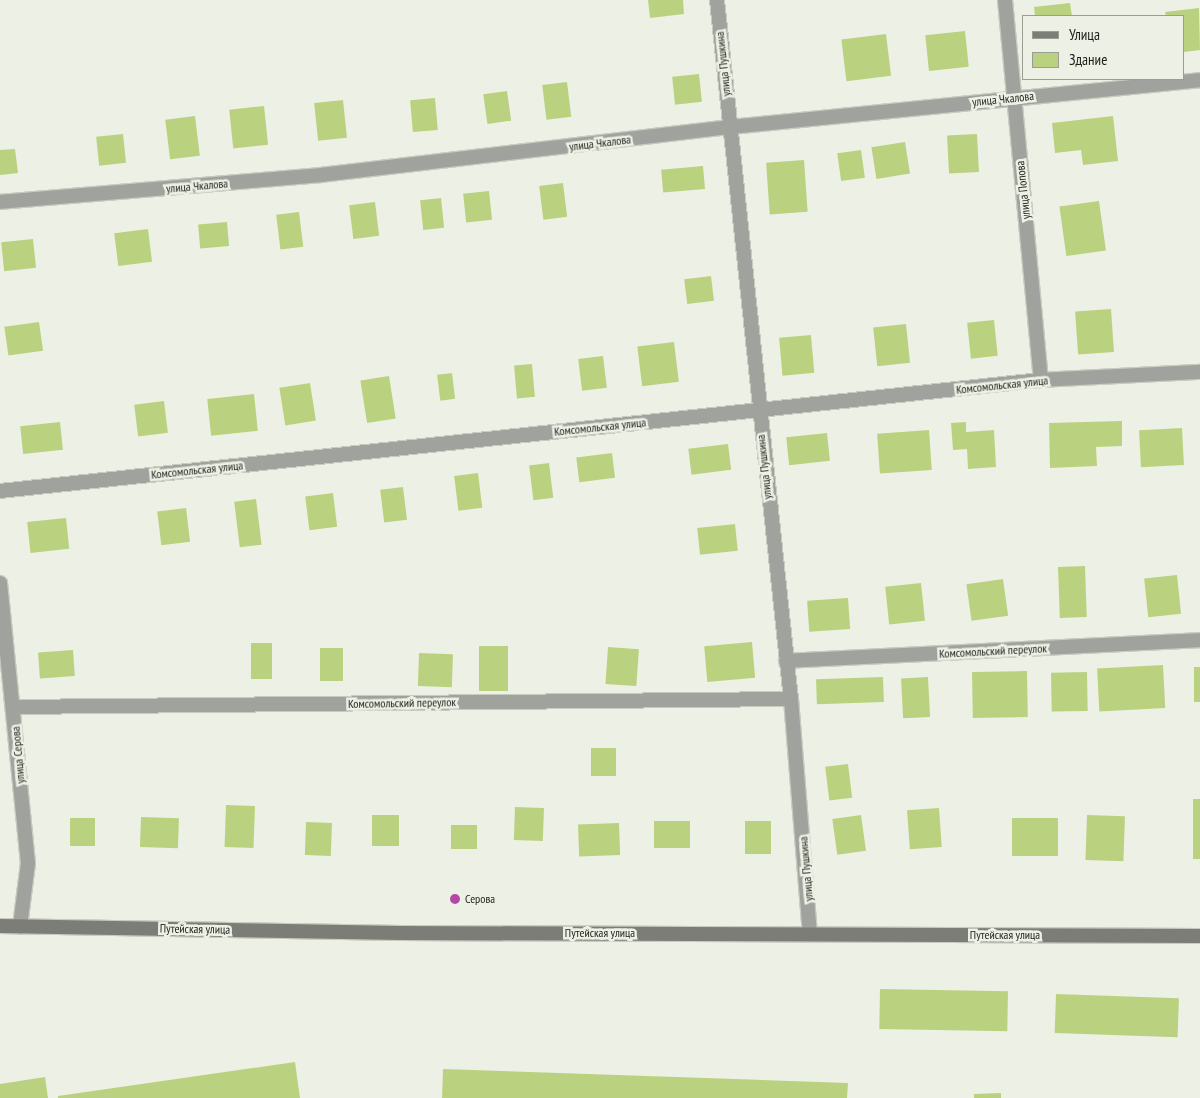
<!DOCTYPE html>
<html>
<head>
<meta charset="utf-8">
<style>
	body { margin:0 }
	#map { position:relative; width:1200px; height:1098px; overflow:hidden; background:#edf1e5; font-family:"PT Sans Narrow",sans-serif }
	div>[style] { position:absolute }
	[style*='--x'] { left:calc(var(--x)*1px); top:calc(var(--y)*1px); width:calc(var(--w)*1px); rotate:calc(var(--a)*1deg) }
	.building>* { inset:0; background:#bad280; transform-origin:0 0 }
	.roads { filter:drop-shadow(1px 0 #c8cbc0) drop-shadow(-1px 0 #c8cbc0) drop-shadow(0 1px #c8cbc0) drop-shadow(0 -1px #c8cbc0) }
	.minor>* { height:14px; margin:-7px; padding:0 7px; transform-origin:7px; border-radius:7px; background:#a0a29d }
	.secondary>* { height:14px; margin:-7px; padding:0 7px; transform-origin:7px; border-radius:7px; background:#7b7d76 }
	.dots>* { width:14px; height:14px; translate:-50% -50%; box-sizing:border-box; border:2px solid #edf1e5; border-radius:50% }
	span { translate:-50% -50%; white-space:nowrap; text-align:center; line-height:1.15; -webkit-text-stroke:5px #edf1e5; paint-order:stroke }
	.street-label { font-size:12px; color:#1d1e1a }
	.poi-label { font-size:12px; color:#1d1e1a }
	.left { translate:0 -50%; text-align:left }
	.legend { position:absolute; left:1022px; top:15px; width:162px; height:65px; box-sizing:border-box; background:#edf1e5; border:1px solid #9a9d94; margin:0; padding:6px 9px; list-style:none; font-size:15px; color:#1d1e1a }
	.legend li { display:flex; align-items:center; gap:10px; height:25px }
	.legend b { width:25px; border:1px solid #9a9d94 }
</style>
</head>
<body>
<div id="map">
	<div class="building">
		<div style="clip-path:polygon(648px 0,683px 0,684px 14px,650px 18px)"></div>
		<div style="clip-path:polygon(1070px 3px,1072px 16px,1035px 16px,1034px 7px)"></div>
		<div style="clip-path:polygon(1199px 8px,1200px 50px,1184px 52px,1184px 16px,1166px 16px,1165px 12px)"></div>
		<div style="left:965px;top:31px;width:36px;height:40px;rotate:84deg"></div>
		<div style="left:886px;top:34px;width:42px;height:45px;rotate:83deg"></div>
		<div style="left:699px;top:74px;width:28px;height:27px;rotate:84deg"></div>
		<div style="left:567px;top:82px;width:35px;height:25px;rotate:83deg"></div>
		<div style="left:507px;top:91px;width:30px;height:24px;rotate:82deg"></div>
		<div style="left:435px;top:98px;width:32px;height:25px;rotate:85deg"></div>
		<div style="left:343px;top:100px;width:38px;height:29px;rotate:84deg"></div>
		<div style="left:264px;top:106px;width:39px;height:35px;rotate:84deg"></div>
		<div style="left:195px;top:116px;width:40px;height:30px;rotate:83deg"></div>
		<div style="clip-path:polygon(1113px 116px,1118px 161px,1083px 165px,1081px 150px,1055px 153px,1052px 123px)"></div>
		<div style="left:123px;top:134px;width:29px;height:27px;rotate:84deg"></div>
		<div style="left:977px;top:134px;width:38px;height:30px;rotate:87deg"></div>
		<div style="left:905px;top:142px;width:32px;height:34px;rotate:81deg"></div>
		<div style="clip-path:polygon(15px 149px,18px 173px,0 175px,0 150px)"></div>
		<div style="left:861px;top:150px;width:28px;height:24px;rotate:82deg"></div>
		<div style="left:804px;top:160px;width:52px;height:38px;rotate:86deg"></div>
		<div style="left:703px;top:166px;width:23px;height:42px;rotate:85deg"></div>
		<div style="left:563px;top:183px;width:34px;height:24px;rotate:83deg"></div>
		<div style="left:489px;top:191px;width:29px;height:26px;rotate:84deg"></div>
		<div style="left:441px;top:198px;width:30px;height:21px;rotate:84deg"></div>
		<div style="left:1099px;top:201px;width:50px;height:40px;rotate:82deg"></div>
		<div style="left:375px;top:202px;width:34px;height:26px;rotate:83deg"></div>
		<div style="left:299px;top:212px;width:35px;height:23px;rotate:83deg"></div>
		<div style="left:227px;top:222px;width:24px;height:29px;rotate:85deg"></div>
		<div style="left:148px;top:229px;width:33px;height:34px;rotate:83deg"></div>
		<div style="left:33px;top:239px;width:29px;height:32px;rotate:84deg"></div>
		<div style="left:711px;top:276px;width:25px;height:27px;rotate:83deg"></div>
		<div style="left:1111px;top:309px;width:43px;height:36px;rotate:86deg"></div>
		<div style="left:994px;top:320px;width:36px;height:27px;rotate:84deg"></div>
		<div style="left:39px;top:322px;width:29px;height:35px;rotate:82deg"></div>
		<div style="left:906px;top:324px;width:39px;height:33px;rotate:84deg"></div>
		<div style="left:811px;top:335px;width:38px;height:32px;rotate:85deg"></div>
		<div style="left:674px;top:342px;width:40px;height:37px;rotate:83deg"></div>
		<div style="left:603px;top:356px;width:32px;height:25px;rotate:83deg"></div>
		<div style="left:532px;top:364px;width:33px;height:18px;rotate:85deg"></div>
		<div style="left:452px;top:373px;width:26px;height:15px;rotate:83deg"></div>
		<div style="left:389px;top:376px;width:43px;height:29px;rotate:81deg"></div>
		<div style="left:310px;top:383px;width:38px;height:31px;rotate:81deg"></div>
		<div style="left:254px;top:394px;width:37px;height:47px;rotate:84deg"></div>
		<div style="left:164px;top:401px;width:32px;height:30px;rotate:83deg"></div>
		<div style="clip-path:polygon(1122px 421px,1122px 446px,1096px 447px,1097px 466px,1050px 468px,1049px 423px)"></div>
		<div style="left:60px;top:422px;width:28px;height:40px;rotate:84deg"></div>
		<div style="clip-path:polygon(966px 422px,966px 432px,994px 430px,996px 467px,968px 469px,967px 449px,953px 450px,951px 423px)"></div>
		<div style="left:1182px;top:428px;width:37px;height:43px;rotate:87deg"></div>
		<div style="left:929px;top:430px;width:40px;height:52px;rotate:86deg"></div>
		<div style="left:827px;top:433px;width:28px;height:41px;rotate:84deg"></div>
		<div style="left:728px;top:444px;width:26px;height:40px;rotate:83deg"></div>
		<div style="left:612px;top:453px;width:25px;height:36px;rotate:83deg"></div>
		<div style="left:549px;top:463px;width:35px;height:20px;rotate:83deg"></div>
		<div style="left:478px;top:473px;width:35px;height:24px;rotate:83deg"></div>
		<div style="left:403px;top:487px;width:33px;height:23px;rotate:83deg"></div>
		<div style="left:333px;top:493px;width:34px;height:28px;rotate:83deg"></div>
		<div style="left:256px;top:499px;width:46px;height:22px;rotate:83deg"></div>
		<div style="left:186px;top:508px;width:34px;height:29px;rotate:83deg"></div>
		<div style="left:66px;top:518px;width:31px;height:39px;rotate:84deg"></div>
		<div style="left:735px;top:524px;width:27px;height:38px;rotate:84deg"></div>
		<div style="left:1085px;top:566px;width:51px;height:27px;rotate:88deg"></div>
		<div style="left:1177px;top:575px;width:39px;height:33px;rotate:84deg"></div>
		<div style="left:1003px;top:579px;width:37px;height:37px;rotate:82deg"></div>
		<div style="left:921px;top:583px;width:38px;height:36px;rotate:84deg"></div>
		<div style="left:848px;top:598px;width:31px;height:41px;rotate:86deg"></div>
		<div style="left:752px;top:642px;width:36px;height:48px;rotate:85deg"></div>
		<div style="left:251px;top:643px;width:21px;height:36px"></div>
		<div style="left:479px;top:646px;width:29px;height:45px"></div>
		<div style="left:608px;top:647px;width:31px;height:37px;rotate:4deg"></div>
		<div style="left:320px;top:648px;width:23px;height:33px"></div>
		<div style="left:73px;top:650px;width:26px;height:35px;rotate:86deg"></div>
		<div style="left:419px;top:653px;width:34px;height:33px;rotate:2deg"></div>
		<div style="left:1163px;top:665px;width:43px;height:66px;rotate:87deg"></div>
		<div style="left:1194px;top:667px;width:6px;height:35px"></div>
		<div style="left:1027px;top:671px;width:46px;height:55px;rotate:89deg"></div>
		<div style="left:1087px;top:672px;width:39px;height:36px;rotate:89deg"></div>
		<div style="left:883px;top:677px;width:25px;height:67px;rotate:88deg"></div>
		<div style="left:928px;top:677px;width:40px;height:27px;rotate:87deg"></div>
		<div style="left:591px;top:748px;width:25px;height:28px"></div>
		<div style="left:848px;top:764px;width:34px;height:23px;rotate:83deg"></div>
		<div style="left:1193px;top:799px;width:7px;height:60px"></div>
		<div style="left:226px;top:805px;width:29px;height:42px;rotate:2deg"></div>
		<div style="left:515px;top:807px;width:29px;height:33px;rotate:2deg"></div>
		<div style="left:939px;top:808px;width:39px;height:32px;rotate:86deg"></div>
		<div style="left:372px;top:815px;width:27px;height:31px"></div>
		<div style="left:861px;top:815px;width:36px;height:29px;rotate:82deg"></div>
		<div style="left:1087px;top:815px;width:38px;height:45px;rotate:2deg"></div>
		<div style="left:141px;top:817px;width:38px;height:30px;rotate:2deg"></div>
		<div style="left:70px;top:818px;width:25px;height:28px"></div>
		<div style="left:1012px;top:818px;width:46px;height:38px"></div>
		<div style="left:654px;top:821px;width:36px;height:27px"></div>
		<div style="left:745px;top:821px;width:26px;height:33px"></div>
		<div style="left:306px;top:822px;width:26px;height:33px;rotate:2deg"></div>
		<div style="left:619px;top:823px;width:32px;height:41px;rotate:88deg"></div>
		<div style="left:451px;top:825px;width:26px;height:24px"></div>
		<div style="left:880px;top:989px;width:128px;height:40px;rotate:1deg"></div>
		<div style="left:1056px;top:994px;width:123px;height:39px;rotate:2deg"></div>
		<div style="clip-path:polygon(295px 1062px,300px 1098px,58px 1098px,58px 1096px)"></div>
		<div style="clip-path:polygon(443px 1069px,848px 1083px,847px 1098px,442px 1098px)"></div>
		<div style="clip-path:polygon(45px 1077px,48px 1098px,0 1098px,0 1084px)"></div>
		<div style="clip-path:polygon(1001px 1093px,1001px 1098px,974px 1098px,974px 1094px)"></div>
	</div>
	<div class="roads">
		<div class="minor">
			<div style="--x:717;--y:0;--w:703;--a:83.96"></div>
			<div style="--x:791;--y:699;--w:235;--a:85.4"></div>
			<div style="--x:1005;--y:0;--w:382;--a:84.6"></div>
			<div style="--x:0;--y:202;--w:322;--a:-4.8"></div>
			<div style="--x:321;--y:175;--w:412;--a:-6.7"></div>
			<div style="--x:730;--y:127;--w:472;--a:-5.7"></div>
			<div style="--x:0;--y:491;--w:1047;--a:-6.09"></div>
			<div style="--x:1041;--y:380;--w:159;--a:-2.9"></div>
			<div style="--x:0;--y:583;--w:281;--a:84.3"></div>
			<div style="--x:28;--y:863;--w:64;--a:97.2"></div>
			<div style="--x:786;--y:661;--w:415;--a:-2.9"></div>
			<div style="--x:13;--y:707;--w:778;--a:-0.59"></div>
		</div>
		<div class="secondary">
			<div style="--x:0;--y:926;--w:400;--a:1"></div>
			<div style="--x:400;--y:933;--w:800;--a:0.21"></div>
		</div>
	</div>
	<div class="dots">
		<div style="left:455px;top:899px;background:#b448a8"></div>
	</div>
	<div class="street-label">
		<span style="left:723px;top:64px;rotate:-96deg">улица Пушкина</span>
		<span style="left:1003px;top:99px;rotate:-6deg">улица Чкалова</span>
		<span style="left:600px;top:143px;rotate:-7deg">улица Чкалова</span>
		<span style="left:197px;top:186px;rotate:-5deg">улица Чкалова</span>
		<span style="left:1023px;top:190px;rotate:-96deg">улица Попова</span>
		<span style="left:1002px;top:385px;rotate:-6deg">Комсомольская улица</span>
		<span style="left:600px;top:427px;rotate:-6deg">Комсомольская улица</span>
		<span style="left:764px;top:467px;rotate:-96deg">улица Пушкина</span>
		<span style="left:197px;top:470px;rotate:-6deg">Комсомольская улица</span>
		<span style="left:993px;top:651px;rotate:-3deg">Комсомольский переулок</span>
		<span style="left:402px;top:703px;rotate:-1deg">Комсомольский переулок</span>
		<span style="left:18px;top:755px;rotate:-95deg">улица Серова</span>
		<span style="left:806px;top:869px;rotate:-95deg">улица Пушкина</span>
		<span style="left:195px;top:929px;rotate:1deg">Путейская улица</span>
		<span style="left:600px;top:933px">Путейская улица</span>
		<span style="left:1005px;top:935px">Путейская улица</span>
	</div>
	<div class="poi-label">
		<span class="left" style="left:465px;top:899px">Серова</span>
	</div>
	<ul class="legend">
	<li><b style="height:6px;background:#7b7d76"></b>Улица</li>
	<li><b style="height:14px;background:#bad280"></b>Здание</li>
	</ul>
</div>
</body>
</html>
